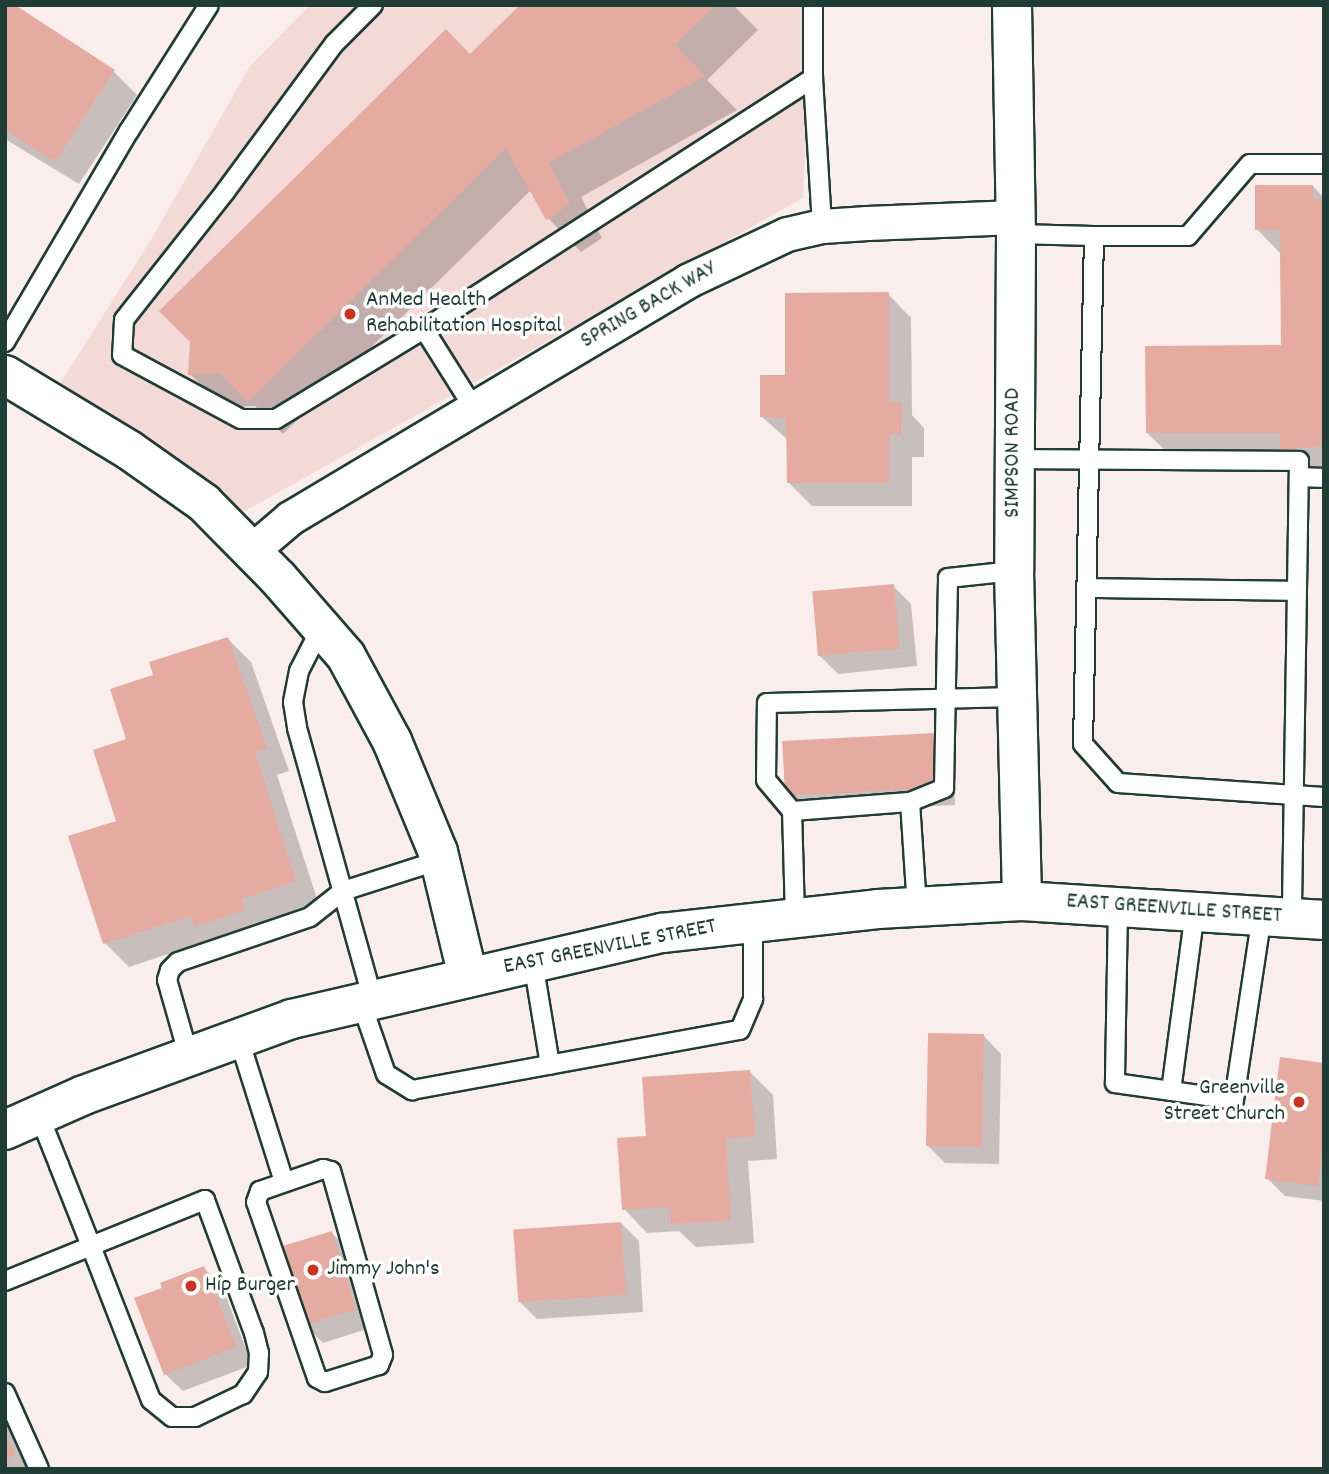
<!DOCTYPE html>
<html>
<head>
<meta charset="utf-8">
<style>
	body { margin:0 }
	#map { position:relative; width:1329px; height:1474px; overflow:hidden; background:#faeeec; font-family:Dekko,sans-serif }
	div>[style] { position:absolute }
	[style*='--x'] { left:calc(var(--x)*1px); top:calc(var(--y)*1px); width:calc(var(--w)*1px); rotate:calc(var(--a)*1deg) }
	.built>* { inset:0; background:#f4dad6 }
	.shadow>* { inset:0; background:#0003 }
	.building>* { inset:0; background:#e5aba1; transform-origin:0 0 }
	.roads { filter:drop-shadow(2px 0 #1f3d34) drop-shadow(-2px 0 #1f3d34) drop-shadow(0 2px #1f3d34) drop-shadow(0 -2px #1f3d34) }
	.service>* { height:18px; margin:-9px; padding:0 9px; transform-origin:9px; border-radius:9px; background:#fff }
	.minor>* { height:33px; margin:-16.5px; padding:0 16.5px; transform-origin:16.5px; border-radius:16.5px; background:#fff }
	.tertiary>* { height:38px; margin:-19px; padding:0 19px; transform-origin:19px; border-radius:19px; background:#fff }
	.secondary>* { height:38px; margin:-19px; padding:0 19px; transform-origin:19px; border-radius:19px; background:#fff }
	.dots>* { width:19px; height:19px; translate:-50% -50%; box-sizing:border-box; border:4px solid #fff; border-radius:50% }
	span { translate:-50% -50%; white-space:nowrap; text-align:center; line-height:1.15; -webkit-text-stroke:7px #fff; paint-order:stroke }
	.poi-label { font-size:23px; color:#1f3d34 }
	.left { translate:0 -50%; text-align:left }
	.right { translate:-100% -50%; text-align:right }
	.street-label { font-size:23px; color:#1f3d34 }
	.frame { position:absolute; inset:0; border:7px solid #1f3d34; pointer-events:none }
</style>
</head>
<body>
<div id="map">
	<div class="built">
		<div style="clip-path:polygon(310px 5px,812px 5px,803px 198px,238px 515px,56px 390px,152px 238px,250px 66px)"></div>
	</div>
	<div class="shadow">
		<div style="clip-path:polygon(5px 5px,114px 72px,137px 95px,79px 184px,5px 139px)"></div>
		<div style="clip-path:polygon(523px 5px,733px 5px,758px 30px,707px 80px,737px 110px,581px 197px,602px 238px,581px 252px,548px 218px,531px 190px,283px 434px,255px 406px,223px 407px,190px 374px,471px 56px)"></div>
		<div style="clip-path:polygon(1313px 186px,1324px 198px,1324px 471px,1305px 472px,1289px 456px,1171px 456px,1147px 433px,1282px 347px,1280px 253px,1257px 229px)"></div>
		<div style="clip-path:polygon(888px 294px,911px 318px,912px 415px,924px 428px,924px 457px,912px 457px,912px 506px,812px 506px,789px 483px,788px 440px,762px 417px,787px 377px)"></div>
		<div style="clip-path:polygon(893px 586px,911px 604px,917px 666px,838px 674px,820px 656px)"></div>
		<div style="clip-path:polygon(228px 639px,251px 662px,289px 771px,277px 775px,319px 905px,264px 922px,268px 933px,219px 949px,210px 940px,129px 967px,105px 943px,129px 741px,155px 676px)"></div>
		<div style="clip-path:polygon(935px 735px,953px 753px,955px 805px,804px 812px,786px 794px)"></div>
		<div style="clip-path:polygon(984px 1036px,1001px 1054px,999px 1164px,945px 1163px,927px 1145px)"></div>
		<div style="clip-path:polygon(1324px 1064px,1324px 1201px,1285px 1196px,1267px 1178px)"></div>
		<div style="clip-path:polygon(749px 1071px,773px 1095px,777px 1159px,748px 1161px,754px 1243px,696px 1247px,679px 1231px,647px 1233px,624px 1209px,648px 1138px)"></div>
		<div style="clip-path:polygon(621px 1223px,639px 1241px,643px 1312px,537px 1319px,519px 1301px)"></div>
		<div style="clip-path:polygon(332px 1233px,349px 1251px,373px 1327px,323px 1343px,305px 1325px)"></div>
		<div style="clip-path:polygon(204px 1268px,222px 1286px,252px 1365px,183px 1391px,165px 1374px)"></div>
		<div style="clip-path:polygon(5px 1406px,33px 1469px,5px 1469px)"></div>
	</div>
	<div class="building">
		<div style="clip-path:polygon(5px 5px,15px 5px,115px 70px,55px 162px,5px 130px)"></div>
		<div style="clip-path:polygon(520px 5px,716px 5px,675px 45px,705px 76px,549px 163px,570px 204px,546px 220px,506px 148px,248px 402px,220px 373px,188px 375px,190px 342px,159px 311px,446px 29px,470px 54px)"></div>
		<div style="clip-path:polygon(1255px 185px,1313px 185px,1313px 199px,1324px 199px,1324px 446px,1280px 450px,1280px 433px,1146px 433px,1145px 346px,1281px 345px,1280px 230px,1255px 230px)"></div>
		<div style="clip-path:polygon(889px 292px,889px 402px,902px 402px,901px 434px,889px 434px,889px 483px,787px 483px,786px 418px,760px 417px,760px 375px,785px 375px,785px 293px)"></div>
		<div style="left:894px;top:584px;width:65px;height:82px;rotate:85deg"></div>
		<div style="clip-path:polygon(228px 637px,267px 748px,255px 752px,296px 881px,242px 899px,245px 910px,194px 927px,191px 916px,103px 944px,68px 836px,116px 821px,93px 750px,126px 739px,110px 689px,153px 675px,149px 662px)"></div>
		<div style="left:935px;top:733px;width:55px;height:153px;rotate:87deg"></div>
		<div style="left:928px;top:1033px;width:56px;height:113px;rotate:1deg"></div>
		<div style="clip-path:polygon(1280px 1057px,1324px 1063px,1324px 1142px,1318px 1186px,1265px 1179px)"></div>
		<div style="clip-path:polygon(750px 1070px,755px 1136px,726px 1138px,731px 1220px,671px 1224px,670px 1207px,622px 1210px,617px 1138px,646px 1136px,642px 1077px)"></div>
		<div style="left:621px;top:1222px;width:73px;height:108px;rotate:86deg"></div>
		<div style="left:332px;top:1231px;width:82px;height:55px;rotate:73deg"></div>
		<div style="clip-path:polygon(204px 1266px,236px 1347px,164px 1375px,134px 1298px,162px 1288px,160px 1283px)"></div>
		<div style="clip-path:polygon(5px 1433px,15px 1455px,5px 1459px)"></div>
	</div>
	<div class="roads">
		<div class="service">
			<div style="--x:373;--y:5;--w:55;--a:135"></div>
			<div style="--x:334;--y:44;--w:184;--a:126.4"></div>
			<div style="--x:225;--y:192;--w:163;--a:128.3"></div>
			<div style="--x:124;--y:320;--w:35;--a:93"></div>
			<div style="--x:122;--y:355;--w:135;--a:28.3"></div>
			<div style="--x:241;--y:419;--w:35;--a:0"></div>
			<div style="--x:276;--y:419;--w:173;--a:-31.3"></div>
			<div style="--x:813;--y:78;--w:73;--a:-90"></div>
			<div style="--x:1016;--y:234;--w:78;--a:1.5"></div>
			<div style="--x:1094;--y:236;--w:508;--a:91.24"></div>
			<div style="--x:1083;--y:744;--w:52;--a:48.1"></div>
			<div style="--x:1118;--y:783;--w:206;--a:3.9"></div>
			<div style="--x:1094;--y:236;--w:94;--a:0"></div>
			<div style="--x:1188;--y:236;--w:95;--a:-49.3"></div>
			<div style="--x:1250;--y:164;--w:74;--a:0"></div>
			<div style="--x:5;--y:342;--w:245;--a:-59.6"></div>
			<div style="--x:129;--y:131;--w:149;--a:-57.6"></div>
			<div style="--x:475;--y:410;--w:96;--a:-122.2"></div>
			<div style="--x:424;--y:329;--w:463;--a:-32.8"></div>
			<div style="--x:813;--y:78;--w:148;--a:86.5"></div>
			<div style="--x:1014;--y:459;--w:285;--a:0.4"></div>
			<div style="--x:1299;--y:461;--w:456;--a:90.9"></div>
			<div style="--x:1299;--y:477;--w:25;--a:2"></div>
			<div style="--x:1087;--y:588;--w:210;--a:0.8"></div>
			<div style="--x:321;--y:628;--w:48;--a:117.1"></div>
			<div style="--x:299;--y:671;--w:32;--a:101"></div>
			<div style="--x:293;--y:702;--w:26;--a:81"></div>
			<div style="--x:297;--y:728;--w:282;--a:74.4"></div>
			<div style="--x:910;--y:802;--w:37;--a:-22"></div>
			<div style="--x:944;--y:788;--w:210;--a:-88.9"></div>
			<div style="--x:948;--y:578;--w:66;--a:-6.1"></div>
			<div style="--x:792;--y:811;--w:40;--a:-130"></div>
			<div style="--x:766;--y:780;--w:77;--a:-89.3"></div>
			<div style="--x:767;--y:703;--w:251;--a:-1.4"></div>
			<div style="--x:1118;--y:906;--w:177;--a:91"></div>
			<div style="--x:1115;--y:1083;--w:120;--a:8.1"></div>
			<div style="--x:1234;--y:1100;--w:187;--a:-81.4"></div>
			<div style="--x:795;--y:917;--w:106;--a:-91.6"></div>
			<div style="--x:792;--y:811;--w:118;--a:-4.4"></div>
			<div style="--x:910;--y:802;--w:105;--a:86.2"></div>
			<div style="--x:533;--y:962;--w:104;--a:80.6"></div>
			<div style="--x:361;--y:1002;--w:76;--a:70.9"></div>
			<div style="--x:386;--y:1074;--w:31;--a:32"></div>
			<div style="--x:412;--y:1090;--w:333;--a:-10.4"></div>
			<div style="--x:740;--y:1030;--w:34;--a:-67"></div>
			<div style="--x:753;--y:999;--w:76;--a:-90"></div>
			<div style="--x:239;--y:1039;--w:150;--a:72.5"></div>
			<div style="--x:189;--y:1057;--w:80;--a:-105.9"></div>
			<div style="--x:167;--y:980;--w:10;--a:-73"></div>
			<div style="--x:170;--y:970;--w:11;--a:-45"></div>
			<div style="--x:178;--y:962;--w:139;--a:-18.8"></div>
			<div style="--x:310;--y:917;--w:42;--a:-38.2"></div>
			<div style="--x:343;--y:891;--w:102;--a:-17.7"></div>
			<div style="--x:1171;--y:1091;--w:182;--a:-82.4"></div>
			<div style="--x:323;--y:1169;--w:8;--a:14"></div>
			<div style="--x:331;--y:1171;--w:191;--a:74.2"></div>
			<div style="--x:383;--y:1355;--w:11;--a:112"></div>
			<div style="--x:379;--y:1365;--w:57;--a:162.5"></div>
			<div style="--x:325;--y:1382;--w:9;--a:-153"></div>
			<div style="--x:317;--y:1378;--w:186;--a:-109.1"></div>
			<div style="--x:256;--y:1202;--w:12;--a:-70"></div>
			<div style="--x:260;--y:1191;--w:67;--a:-19.2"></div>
			<div style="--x:5;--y:1281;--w:93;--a:-22.1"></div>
			<div style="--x:91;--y:1246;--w:123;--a:-22"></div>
			<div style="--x:205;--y:1200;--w:142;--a:69.8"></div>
			<div style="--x:254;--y:1333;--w:21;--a:76"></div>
			<div style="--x:259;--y:1353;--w:19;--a:93"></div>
			<div style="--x:258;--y:1372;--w:27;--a:124"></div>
			<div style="--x:243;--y:1394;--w:53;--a:154.4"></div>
			<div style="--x:195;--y:1417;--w:23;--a:180"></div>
			<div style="--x:172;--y:1417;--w:27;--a:-141"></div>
			<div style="--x:151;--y:1400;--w:165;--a:-111.3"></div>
			<div style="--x:91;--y:1246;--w:87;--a:-111.6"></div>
			<div style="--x:59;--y:1165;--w:54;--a:-111.8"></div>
			<div style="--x:5;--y:1393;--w:83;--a:65.9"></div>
		</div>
		<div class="minor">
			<div style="--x:250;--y:552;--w:52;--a:-40.4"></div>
			<div style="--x:290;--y:518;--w:462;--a:-30.8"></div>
			<div style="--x:687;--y:281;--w:110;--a:-25.2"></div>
			<div style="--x:787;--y:234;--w:36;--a:-13"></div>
			<div style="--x:822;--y:226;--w:45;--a:-3.8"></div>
			<div style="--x:867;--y:223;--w:148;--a:-2.3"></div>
		</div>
		<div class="tertiary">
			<div style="--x:1012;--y:5;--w:229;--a:89"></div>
			<div style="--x:1016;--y:234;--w:337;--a:90.3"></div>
			<div style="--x:1014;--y:571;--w:330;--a:88.6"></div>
			<div style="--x:5;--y:375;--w:145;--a:31.2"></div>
			<div style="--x:129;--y:450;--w:92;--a:35.2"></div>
			<div style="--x:204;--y:503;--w:105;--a:45.4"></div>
			<div style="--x:278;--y:578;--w:103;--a:48.9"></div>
			<div style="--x:346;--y:656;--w:97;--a:61.6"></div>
			<div style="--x:392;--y:741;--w:120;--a:67.5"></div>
			<div style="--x:438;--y:852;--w:129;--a:76.5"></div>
		</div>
		<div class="secondary">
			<div style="--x:5;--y:1130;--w:86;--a:-23.9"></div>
			<div style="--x:84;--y:1095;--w:221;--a:-20.1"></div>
			<div style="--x:292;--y:1019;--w:380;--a:-13.1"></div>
			<div style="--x:662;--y:933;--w:217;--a:-6.3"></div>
			<div style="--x:878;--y:909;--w:144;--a:-3.2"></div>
			<div style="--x:1022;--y:901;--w:303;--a:3.6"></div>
		</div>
	</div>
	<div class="dots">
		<div style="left:350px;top:314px;background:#c8321e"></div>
		<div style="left:1299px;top:1102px;background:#c8321e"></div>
		<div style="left:313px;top:1270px;background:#c8321e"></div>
		<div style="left:191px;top:1286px;background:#c8321e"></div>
	</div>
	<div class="poi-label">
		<span class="left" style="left:366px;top:314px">AnMed Health<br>Rehabilitation Hospital</span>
		<span class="right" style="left:1285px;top:1102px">Greenville<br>Street Church</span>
		<span class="left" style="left:327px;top:1270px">Jimmy John's</span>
		<span class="left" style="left:205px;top:1286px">Hip Burger</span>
	</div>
	<div class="street-label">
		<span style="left:649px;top:306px;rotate:-30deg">SPRING BACK WAY</span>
		<span style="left:1014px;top:453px;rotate:-90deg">SIMPSON ROAD</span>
		<span style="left:1174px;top:910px;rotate:4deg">EAST GREENVILLE STREET</span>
		<span style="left:610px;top:948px;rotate:-11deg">EAST GREENVILLE STREET</span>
	</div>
	<div class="frame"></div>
</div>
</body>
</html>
